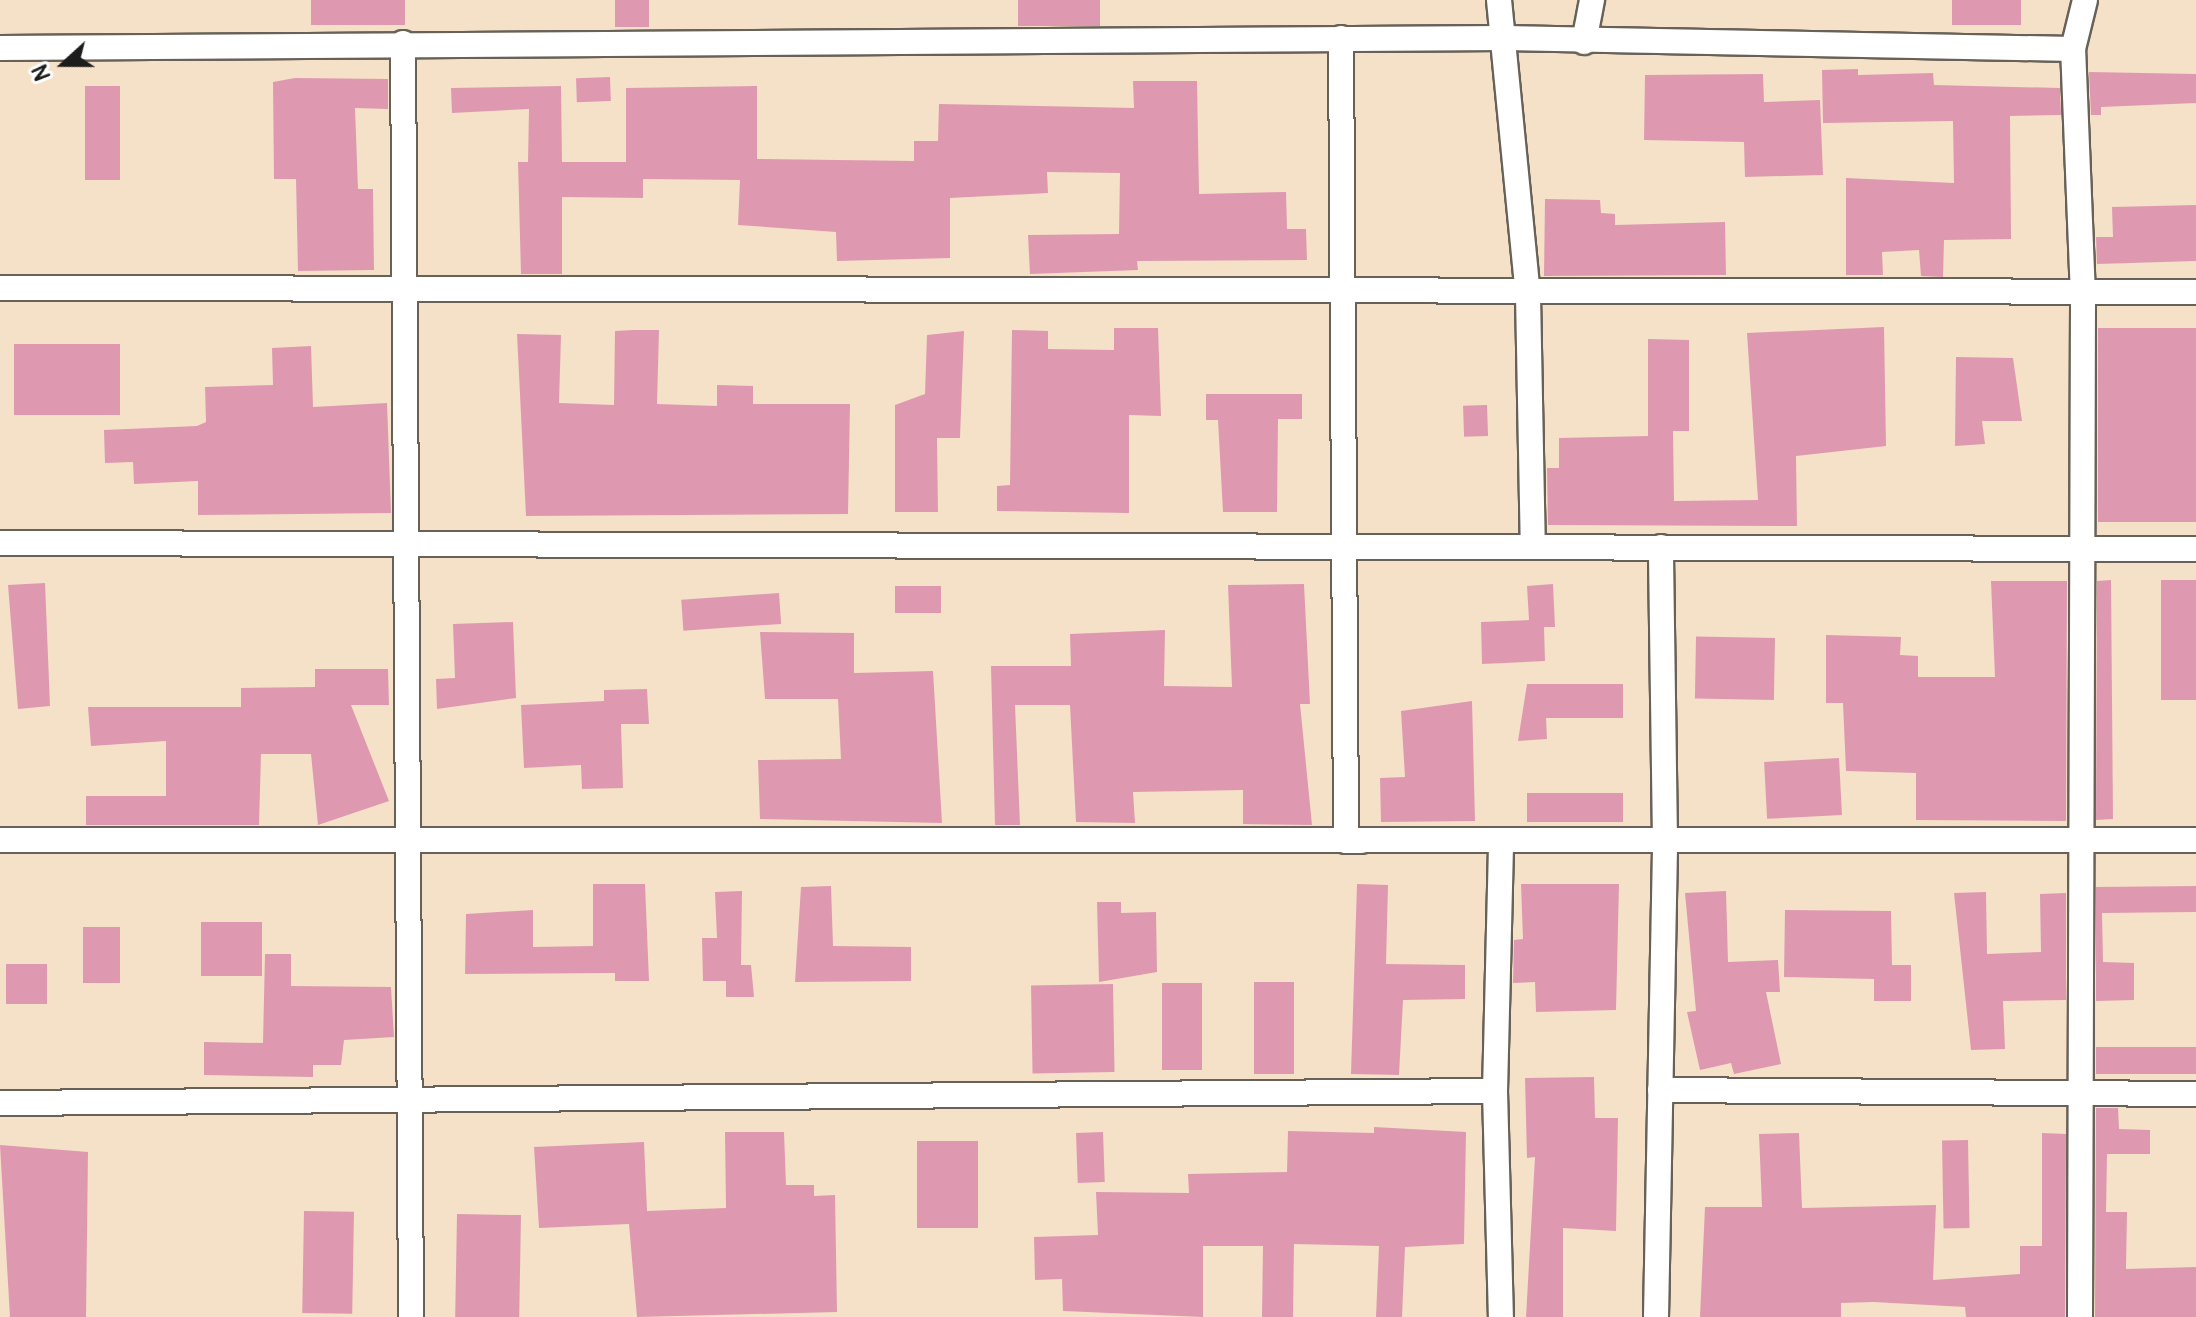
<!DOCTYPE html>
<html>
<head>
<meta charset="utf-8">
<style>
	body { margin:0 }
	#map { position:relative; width:2196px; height:1317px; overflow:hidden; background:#f5e1c7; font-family:Pangolin,sans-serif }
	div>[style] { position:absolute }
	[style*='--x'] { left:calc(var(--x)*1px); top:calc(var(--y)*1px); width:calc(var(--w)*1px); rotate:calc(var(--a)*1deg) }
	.building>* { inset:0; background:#de99b1; transform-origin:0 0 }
	.roads { filter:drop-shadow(2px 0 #686158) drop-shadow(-2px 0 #686158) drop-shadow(0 2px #686158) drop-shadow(0 -2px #686158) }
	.minor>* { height:24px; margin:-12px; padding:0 12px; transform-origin:12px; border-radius:12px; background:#fff }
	span { translate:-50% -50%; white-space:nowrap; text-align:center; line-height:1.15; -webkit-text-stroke:6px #fff; paint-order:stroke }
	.north { position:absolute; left:24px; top:24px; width:80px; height:80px; -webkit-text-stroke:6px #fff; paint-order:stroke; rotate:249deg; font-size:22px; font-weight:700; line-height:32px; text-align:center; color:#1c1c1c }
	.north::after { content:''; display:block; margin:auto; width:28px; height:36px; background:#1c1c1c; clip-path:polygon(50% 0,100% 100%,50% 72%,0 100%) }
</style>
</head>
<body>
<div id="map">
	<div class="building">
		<div style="left:311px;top:0;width:94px;height:25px"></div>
		<div style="left:615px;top:0;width:34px;height:27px"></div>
		<div style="left:1018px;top:0;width:82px;height:26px"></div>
		<div style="left:1952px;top:0;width:69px;height:25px"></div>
		<div style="clip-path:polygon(1858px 69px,1858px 75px,1933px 73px,1934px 85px,2060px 88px,2061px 115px,2010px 116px,2011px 239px,1944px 240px,1943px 277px,1921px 276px,1919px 250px,1882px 252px,1883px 275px,1846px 275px,1846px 178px,1954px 183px,1953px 121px,1823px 123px,1822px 70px)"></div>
		<div style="clip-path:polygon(2089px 72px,2196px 74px,2196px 103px,2101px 107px,2101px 115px,2091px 115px)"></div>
		<div style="clip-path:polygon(1763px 74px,1764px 102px,1820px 100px,1823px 175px,1745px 177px,1744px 142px,1644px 140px,1645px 75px)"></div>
		<div style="left:610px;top:77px;width:24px;height:34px;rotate:88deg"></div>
		<div style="clip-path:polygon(295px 78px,388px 79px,388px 109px,355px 108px,358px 189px,373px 189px,374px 270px,298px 271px,296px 179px,274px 179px,273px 82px)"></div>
		<div style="clip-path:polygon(1133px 81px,1197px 81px,1199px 194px,1286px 192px,1287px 229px,1306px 229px,1307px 260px,1137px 261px,1138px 270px,1030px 274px,1028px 235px,1119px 234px,1120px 173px,1047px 172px,1048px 193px,950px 198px,950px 258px,837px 261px,836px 232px,738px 225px,740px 180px,643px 179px,643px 198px,562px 197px,562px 274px,521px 274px,518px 162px,528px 162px,529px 109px,452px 113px,451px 88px,561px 86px,562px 162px,626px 162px,626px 88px,757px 86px,757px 159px,914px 161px,914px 141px,938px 141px,939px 104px,1134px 108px)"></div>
		<div style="left:85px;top:86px;width:35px;height:94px"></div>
		<div style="clip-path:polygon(1545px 199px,1600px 200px,1601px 213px,1615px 214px,1615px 225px,1725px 222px,1726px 275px,1544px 276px)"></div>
		<div style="clip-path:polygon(2196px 205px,2196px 261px,2097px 264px,2096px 237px,2113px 237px,2112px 207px)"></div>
		<div style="clip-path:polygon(1884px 327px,1886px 446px,1796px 456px,1797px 526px,1548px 525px,1547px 468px,1559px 468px,1559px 438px,1648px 436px,1648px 339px,1689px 340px,1689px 431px,1673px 431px,1674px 501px,1758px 500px,1747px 333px)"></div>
		<div style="clip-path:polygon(1114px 328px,1158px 328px,1161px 416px,1129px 415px,1129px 513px,997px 511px,997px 486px,1010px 485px,1012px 330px,1048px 331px,1048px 349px,1114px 350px)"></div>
		<div style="left:2098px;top:328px;width:98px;height:194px"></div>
		<div style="clip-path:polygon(633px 330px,659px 330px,657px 404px,717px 406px,717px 385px,753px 386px,753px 404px,850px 404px,848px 514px,526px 516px,517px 334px,561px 335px,559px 403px,614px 405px,615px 331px)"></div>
		<div style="clip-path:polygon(964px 331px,960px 438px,937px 438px,938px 512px,895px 512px,895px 405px,925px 394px,927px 335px)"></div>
		<div style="left:14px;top:344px;width:106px;height:71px"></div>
		<div style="clip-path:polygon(311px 346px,313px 407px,387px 403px,391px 513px,198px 515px,198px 481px,134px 484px,133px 462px,105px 463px,104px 430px,197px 426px,206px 422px,205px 387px,273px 385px,272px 348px)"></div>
		<div style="clip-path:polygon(1956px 357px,2013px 358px,2022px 421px,1982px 421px,1985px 444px,1955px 446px)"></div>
		<div style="clip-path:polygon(1206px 394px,1302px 394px,1302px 419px,1278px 419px,1277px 512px,1223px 512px,1218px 420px,1206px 420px)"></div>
		<div style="left:1487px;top:405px;width:31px;height:24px;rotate:88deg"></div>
		<div style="clip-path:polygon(2111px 580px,2113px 819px,2096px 820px,2097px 581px)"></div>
		<div style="left:2161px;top:580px;width:35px;height:120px"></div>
		<div style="clip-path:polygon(1991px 581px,2067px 581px,2066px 821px,1916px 820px,1916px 773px,1846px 771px,1843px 703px,1826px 703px,1826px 635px,1901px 637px,1900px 655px,1918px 656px,1918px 677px,1995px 677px)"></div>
		<div style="clip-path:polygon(45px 583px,50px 706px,18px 709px,8px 585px)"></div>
		<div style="clip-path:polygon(1304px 584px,1310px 704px,1300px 704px,1312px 825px,1243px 824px,1243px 790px,1133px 792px,1135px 823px,1076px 822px,1070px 705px,1015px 705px,1020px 825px,995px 825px,991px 666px,1071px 666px,1070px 634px,1165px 630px,1164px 686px,1232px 687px,1228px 585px)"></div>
		<div style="clip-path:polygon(1553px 584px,1555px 627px,1544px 627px,1545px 661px,1482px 664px,1481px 622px,1529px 620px,1527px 586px)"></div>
		<div style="left:895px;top:586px;width:46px;height:27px"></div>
		<div style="left:779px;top:593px;width:31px;height:98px;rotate:86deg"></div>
		<div style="clip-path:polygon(513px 622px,516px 698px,437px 709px,436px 679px,455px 678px,453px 624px)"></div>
		<div style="clip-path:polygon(760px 632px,854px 633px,854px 673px,933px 671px,942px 823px,760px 819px,758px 760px,841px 759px,838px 699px,765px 699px)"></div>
		<div style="left:1775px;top:638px;width:62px;height:79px;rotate:91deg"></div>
		<div style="clip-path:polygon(315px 669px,388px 669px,389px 705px,351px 705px,389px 801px,318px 825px,311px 754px,261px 754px,259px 825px,86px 825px,86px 796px,166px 796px,166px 741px,91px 746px,88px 707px,241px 707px,241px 688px,315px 687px)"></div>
		<div style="clip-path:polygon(1527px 684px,1623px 684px,1623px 718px,1546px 718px,1547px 739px,1518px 741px)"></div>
		<div style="clip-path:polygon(647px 689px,649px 724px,621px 724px,623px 788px,582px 789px,581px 765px,524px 768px,521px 705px,604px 701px,604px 690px)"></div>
		<div style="clip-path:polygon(1472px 701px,1475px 821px,1381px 822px,1380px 778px,1405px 777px,1401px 711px)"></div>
		<div style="left:1839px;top:758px;width:57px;height:75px;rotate:87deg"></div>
		<div style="left:1527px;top:793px;width:96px;height:29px"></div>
		<div style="clip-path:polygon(593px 884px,645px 884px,649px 981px,615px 981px,615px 973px,465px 974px,466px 914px,533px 910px,533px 947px,593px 946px)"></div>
		<div style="clip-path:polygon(1357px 884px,1388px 885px,1386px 964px,1465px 965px,1465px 999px,1403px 1000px,1399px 1075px,1351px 1074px)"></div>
		<div style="clip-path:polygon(1521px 884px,1619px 884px,1616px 1010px,1536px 1012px,1535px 982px,1513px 983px,1514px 940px,1523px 939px)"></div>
		<div style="clip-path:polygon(831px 886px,833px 946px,911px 947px,911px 981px,795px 982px,801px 887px)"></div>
		<div style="clip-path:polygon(2196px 886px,2196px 912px,2102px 913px,2103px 962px,2134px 963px,2134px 1000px,2096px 1001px,2096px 887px)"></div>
		<div style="clip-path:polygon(742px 891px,741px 965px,751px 965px,754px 997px,726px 997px,726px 981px,703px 981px,702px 938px,717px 938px,715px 892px)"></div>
		<div style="clip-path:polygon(1726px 891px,1728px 962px,1778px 960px,1780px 992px,1766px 992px,1781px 1064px,1734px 1074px,1731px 1063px,1700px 1070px,1687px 1012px,1696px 1011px,1685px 893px)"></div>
		<div style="clip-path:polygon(1986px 892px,1987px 954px,2041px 952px,2040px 894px,2066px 893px,2066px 1000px,2003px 1001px,2005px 1049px,1971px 1050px,1954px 893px)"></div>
		<div style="clip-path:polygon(1097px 902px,1121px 902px,1121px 913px,1156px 912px,1157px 972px,1099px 982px)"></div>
		<div style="clip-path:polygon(1785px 910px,1891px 911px,1892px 965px,1911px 965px,1911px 1001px,1874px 1001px,1874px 979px,1784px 977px)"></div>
		<div style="left:201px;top:922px;width:61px;height:54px"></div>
		<div style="left:83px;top:927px;width:37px;height:56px"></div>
		<div style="clip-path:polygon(265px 954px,291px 954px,291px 986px,391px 987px,394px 1037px,344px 1040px,341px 1065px,313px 1065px,313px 1077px,204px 1075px,204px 1042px,263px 1043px)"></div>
		<div style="left:6px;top:964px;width:41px;height:40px"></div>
		<div style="left:1254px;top:982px;width:40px;height:92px"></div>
		<div style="left:1162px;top:983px;width:40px;height:87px"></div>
		<div style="left:1113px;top:984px;width:88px;height:82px;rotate:89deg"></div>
		<div style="left:2196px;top:1047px;width:27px;height:100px;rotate:90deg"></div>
		<div style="clip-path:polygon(1594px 1077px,1595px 1118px,1618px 1118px,1616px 1231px,1563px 1228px,1563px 1317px,1526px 1317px,1535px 1157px,1527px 1158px,1525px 1078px)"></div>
		<div style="clip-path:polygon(2096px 1108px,2118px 1108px,2119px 1129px,2150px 1130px,2150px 1154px,2107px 1154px,2106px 1212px,2127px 1212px,2126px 1269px,2196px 1267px,2196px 1317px,2095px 1317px)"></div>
		<div style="clip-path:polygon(1374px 1127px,1466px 1132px,1464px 1244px,1405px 1247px,1402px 1317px,1376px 1317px,1379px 1246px,1294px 1244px,1293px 1317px,1262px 1317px,1263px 1246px,1203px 1246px,1203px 1317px,1063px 1311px,1062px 1279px,1035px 1280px,1034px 1237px,1098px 1235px,1096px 1192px,1189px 1193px,1188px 1174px,1287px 1172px,1288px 1131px,1374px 1133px)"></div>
		<div style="clip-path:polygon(725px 1132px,784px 1132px,786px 1185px,814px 1185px,814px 1196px,835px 1195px,837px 1312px,637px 1317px,629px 1224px,539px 1228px,534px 1147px,644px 1142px,647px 1211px,726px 1208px)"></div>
		<div style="left:1103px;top:1132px;width:50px;height:27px;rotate:88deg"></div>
		<div style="clip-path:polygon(1799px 1133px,1802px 1208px,1936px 1205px,1933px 1280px,2020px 1274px,2020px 1246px,2042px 1246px,2042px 1133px,2066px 1134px,2065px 1317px,1966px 1317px,1965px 1307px,1874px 1302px,1841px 1303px,1841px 1317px,1700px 1317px,1705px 1207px,1762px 1207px,1759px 1134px)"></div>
		<div style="left:1968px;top:1140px;width:88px;height:26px;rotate:89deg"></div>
		<div style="left:978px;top:1141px;width:87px;height:61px;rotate:90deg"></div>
		<div style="clip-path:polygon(0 1145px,88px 1152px,86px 1317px,10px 1317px)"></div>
		<div style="left:304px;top:1211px;width:50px;height:102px;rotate:1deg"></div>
		<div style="left:457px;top:1214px;width:64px;height:103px;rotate:1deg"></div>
	</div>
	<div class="roads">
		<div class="minor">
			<div style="--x:1499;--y:0;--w:296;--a:84.4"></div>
			<div style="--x:1528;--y:295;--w:250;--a:88.9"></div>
			<div style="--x:1341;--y:38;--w:803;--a:89.64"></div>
			<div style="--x:1346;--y:841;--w:15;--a:0"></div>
			<div style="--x:1584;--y:42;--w:43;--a:-79.2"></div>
			<div style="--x:403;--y:43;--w:1274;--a:89.64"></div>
			<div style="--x:0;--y:48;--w:1505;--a:-0.38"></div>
			<div style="--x:1505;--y:38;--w:568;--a:1.11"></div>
			<div style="--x:0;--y:288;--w:2196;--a:0.1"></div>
			<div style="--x:0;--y:543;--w:2196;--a:0.16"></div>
			<div style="--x:0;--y:840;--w:2196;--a:0"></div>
			<div style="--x:1501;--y:846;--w:245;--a:91.4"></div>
			<div style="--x:1495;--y:1091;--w:226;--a:88.5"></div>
			<div style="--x:1660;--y:1090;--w:536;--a:0.43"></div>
			<div style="--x:0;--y:1103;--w:1495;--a:-0.46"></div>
			<div style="--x:1656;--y:1317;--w:476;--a:-88.9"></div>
			<div style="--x:1665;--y:841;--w:294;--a:-90.8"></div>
			<div style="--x:2080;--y:1317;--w:1021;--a:-89.83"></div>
			<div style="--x:2083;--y:296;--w:247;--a:-92.3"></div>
			<div style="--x:2073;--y:49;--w:50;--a:-76.2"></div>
		</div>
	</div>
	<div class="north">N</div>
</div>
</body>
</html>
